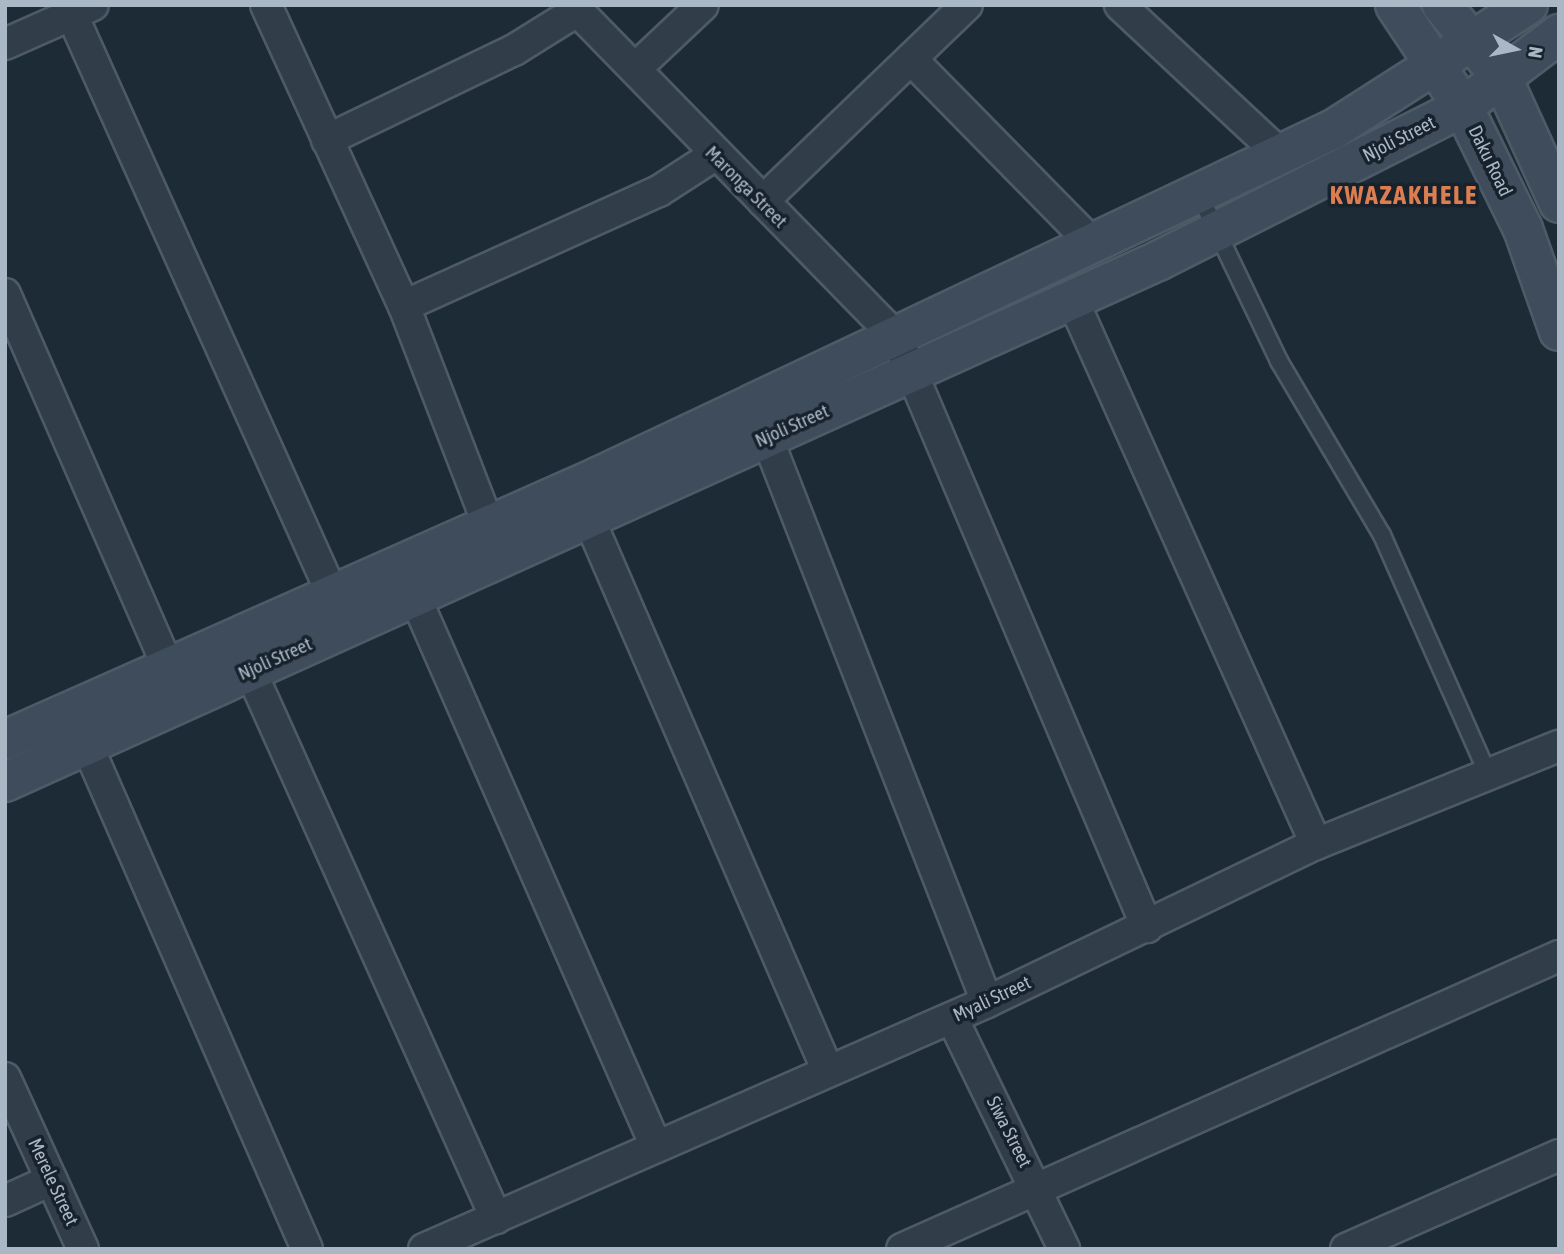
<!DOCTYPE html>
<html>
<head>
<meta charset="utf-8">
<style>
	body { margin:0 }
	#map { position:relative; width:1564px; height:1254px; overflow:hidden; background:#1d2b37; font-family:"Asap Condensed",sans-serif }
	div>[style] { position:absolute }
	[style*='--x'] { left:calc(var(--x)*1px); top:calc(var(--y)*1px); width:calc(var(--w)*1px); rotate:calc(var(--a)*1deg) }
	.roads { filter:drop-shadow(2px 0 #4e5a66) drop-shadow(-2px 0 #4e5a66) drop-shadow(0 2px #4e5a66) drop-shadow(0 -2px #4e5a66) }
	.lane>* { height:16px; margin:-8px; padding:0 8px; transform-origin:8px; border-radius:8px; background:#313d48 }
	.street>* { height:30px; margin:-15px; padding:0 15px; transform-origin:15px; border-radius:15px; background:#313d48 }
	.secondary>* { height:38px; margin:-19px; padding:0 19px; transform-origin:19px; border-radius:19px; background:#3f4c5b }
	span { translate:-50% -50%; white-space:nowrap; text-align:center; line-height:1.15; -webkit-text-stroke:7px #17222c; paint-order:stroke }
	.street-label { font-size:19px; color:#aab7c5 }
	.district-label { font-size:26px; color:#dc7e4f; font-weight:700; letter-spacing:2px }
	.frame { position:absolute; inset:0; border:7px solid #aab7c5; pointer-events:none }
	.north { position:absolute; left:1480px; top:14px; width:70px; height:70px; -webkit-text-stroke:5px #17222c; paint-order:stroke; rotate:99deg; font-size:19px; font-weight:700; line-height:28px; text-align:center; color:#aab7c5 }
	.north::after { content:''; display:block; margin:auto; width:24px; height:32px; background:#aab7c5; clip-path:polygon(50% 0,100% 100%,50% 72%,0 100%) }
</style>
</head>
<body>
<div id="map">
	<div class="roads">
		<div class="lane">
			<div style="--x:1199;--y:194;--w:185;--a:64.4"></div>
			<div style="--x:1279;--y:361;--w:202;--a:59.4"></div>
			<div style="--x:1382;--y:535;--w:261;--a:66.1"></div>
		</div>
		<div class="street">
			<div style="--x:266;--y:5;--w:331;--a:65.4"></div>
			<div style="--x:404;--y:306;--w:236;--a:68.9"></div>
			<div style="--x:572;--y:5;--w:465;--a:45.7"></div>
			<div style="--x:897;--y:338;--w:640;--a:67"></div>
			<div style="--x:1120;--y:5;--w:219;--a:43"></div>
			<div style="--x:72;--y:15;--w:639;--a:65.8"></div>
			<div style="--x:5;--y:44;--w:96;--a:-23.9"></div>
			<div style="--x:911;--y:59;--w:258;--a:45.5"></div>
			<div style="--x:635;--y:69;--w:93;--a:-43.3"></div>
			<div style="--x:327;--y:140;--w:208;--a:-25.7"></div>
			<div style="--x:514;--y:50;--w:74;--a:-31.8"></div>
			<div style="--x:763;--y:201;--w:283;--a:-43.9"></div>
			<div style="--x:5;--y:294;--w:409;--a:66.4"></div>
			<div style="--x:1073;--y:301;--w:595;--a:65.89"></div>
			<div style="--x:404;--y:306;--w:280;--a:-24.3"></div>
			<div style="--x:659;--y:191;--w:64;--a:-32.9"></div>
			<div style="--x:767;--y:438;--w:605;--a:68.69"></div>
			<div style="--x:589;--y:519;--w:599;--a:66.6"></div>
			<div style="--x:415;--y:597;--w:597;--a:66.31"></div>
			<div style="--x:250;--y:670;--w:601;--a:65.82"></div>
			<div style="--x:87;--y:745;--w:550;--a:66.42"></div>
			<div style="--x:952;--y:1018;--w:257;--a:64.1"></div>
			<div style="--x:5;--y:1078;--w:188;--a:65.5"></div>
			<div style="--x:5;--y:1201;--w:51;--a:-24.5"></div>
			<div style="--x:424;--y:1249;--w:615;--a:-23.69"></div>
			<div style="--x:987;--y:1002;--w:365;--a:-25.7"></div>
			<div style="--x:1316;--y:844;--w:262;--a:-22"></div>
			<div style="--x:902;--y:1249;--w:719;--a:-24.04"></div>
			<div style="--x:1346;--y:1249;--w:233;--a:-23.8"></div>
		</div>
		<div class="secondary">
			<div style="--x:1395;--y:5;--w:123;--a:56.3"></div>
			<div style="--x:1463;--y:107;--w:136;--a:63.8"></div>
			<div style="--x:1523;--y:229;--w:108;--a:70.6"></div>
			<div style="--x:1442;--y:5;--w:94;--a:50.6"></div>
			<div style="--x:1502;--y:78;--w:137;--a:65.5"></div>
			<div style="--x:5;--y:740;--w:649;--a:-23.92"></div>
			<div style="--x:598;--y:477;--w:814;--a:-25.31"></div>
			<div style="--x:1334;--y:129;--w:230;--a:-32.6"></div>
			<div style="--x:5;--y:782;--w:1267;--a:-24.32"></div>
			<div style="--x:1160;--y:260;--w:339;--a:-26.8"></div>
			<div style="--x:1463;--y:107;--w:121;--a:-37.2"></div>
		</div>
	</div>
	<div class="street-label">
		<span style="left:1399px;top:139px;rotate:-27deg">Njoli Street</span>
		<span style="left:1490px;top:161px;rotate:64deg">Daku Road</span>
		<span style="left:746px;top:187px;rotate:45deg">Maronga Street</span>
		<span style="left:792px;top:426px;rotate:-24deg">Njoli Street</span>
		<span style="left:275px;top:659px;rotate:-24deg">Njoli Street</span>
		<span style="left:992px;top:999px;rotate:-25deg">Myali Street</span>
		<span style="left:1009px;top:1132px;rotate:63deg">Siwa Street</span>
		<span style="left:53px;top:1182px;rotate:65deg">Merele Street</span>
	</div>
	<div class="district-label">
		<span style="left:1404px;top:196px">KWAZAKHELE</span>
	</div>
	<div class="frame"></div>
	<div class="north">N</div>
</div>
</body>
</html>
